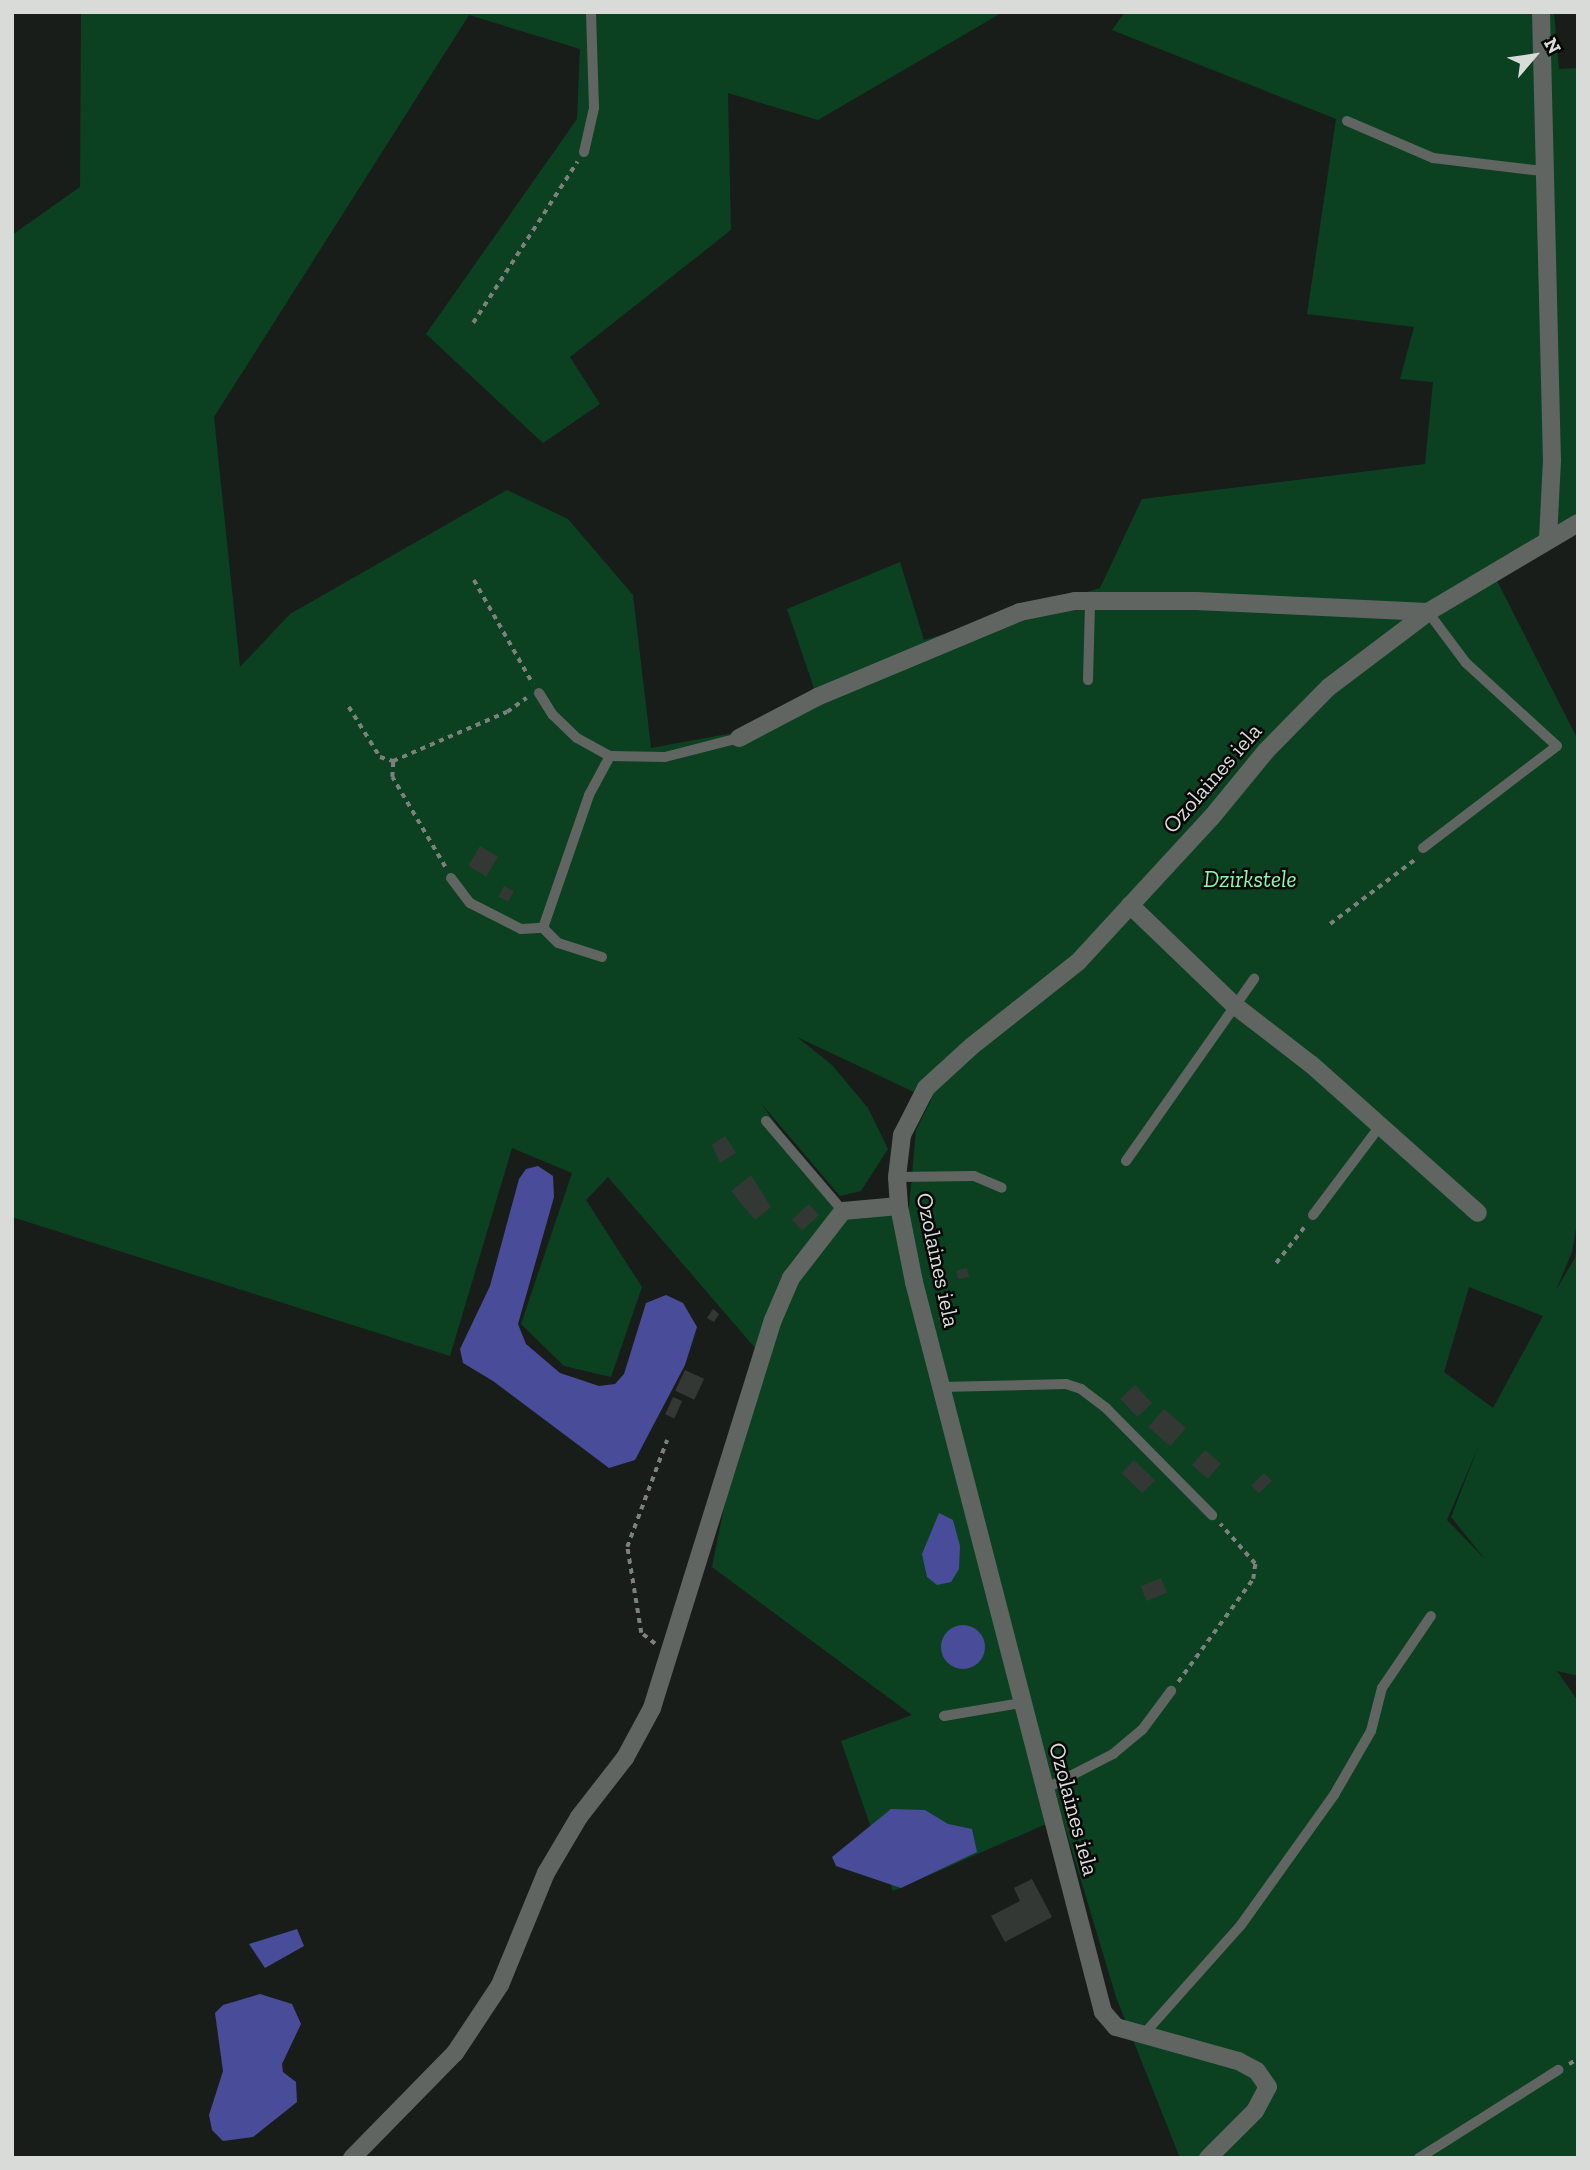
<!DOCTYPE html>
<html>
<head>
<meta charset="utf-8">
<style>
	body { margin:0 }
	#map { position:relative; width:1590px; height:2170px; overflow:hidden; background:#191d1a; font-family:"Zilla Slab",serif }
	div>[style] { position:absolute }
	[style*='--x'] { left:calc(var(--x)*1px); top:calc(var(--y)*1px); width:calc(var(--w)*1px); rotate:calc(var(--a)*1deg) }
	.green>* { inset:0; background:#0b4120 }
	.water>* { inset:0; background:#494c99 }
	.round { border-radius:50% }
	.building>* { inset:0; background:#343835; transform-origin:0 0 }
	.path>* { height:3.5px; margin-top:-1.75px; transform-origin:0; background:repeating-linear-gradient(90deg,#7d807d 0 5px,transparent 0 10px) }
	.lane>* { height:10px; margin:-5px; padding:0 5px; transform-origin:5px; border-radius:5px; background:#616562 }
	.street>* { height:18px; margin:-9px; padding:0 9px; transform-origin:9px; border-radius:9px; background:#616562 }
	span { translate:-50% -50%; white-space:nowrap; text-align:center; line-height:1.15; -webkit-text-stroke:5px #060706; paint-order:stroke }
	.street-label { font-size:23px; color:#d9dbd9 }
	.park-label { font-size:23px; color:#88fbab; font-style:italic }
	.frame { position:absolute; inset:0; border:14px solid #d9dbd9; pointer-events:none }
	.north { position:absolute; left:1499px; top:21px; width:70px; height:70px; -webkit-text-stroke:5px #060706; paint-order:stroke; rotate:61deg; font-size:19px; font-weight:700; line-height:28px; text-align:center; color:#d9dbd9 }
	.north::after { content:''; display:block; margin:auto; width:24px; height:32px; background:#d9dbd9; clip-path:polygon(50% 0,100% 100%,50% 72%,0 100%) }
</style>
</head>
<body>
<div id="map">
	<div class="green">
		<div style="clip-path:polygon(evenodd,81px 12px,1003px 12px,818px 120px,728px 93px,731px 230px,570px 357px,600px 404px,543px 443px,426px 334px,577px 119px,580px 49px,469px 15px,214px 417px,240px 667px,290px 614px,507px 490px,568px 519px,633px 595px,651px 748px,733px 733px,815px 691px,787px 609px,900px 562px,924px 640px,1100px 588px,1142px 499px,1425px 464px,1433px 382px,1400px 379px,1414px 327px,1307px 314px,1336px 119px,1112px 30px,1125px 12px,1554px 12px,1559px 69px,1578px 68px,1578px 528px,1492px 571px,1578px 740px,1578px 1217px,1572px 1252px,1556px 1290px,1575px 1258px,1578px 1237px,1578px 1676px,1557px 1671px,1578px 1701px,1578px 2158px,1180px 2158px,1116px 1997px,1062px 1817px,893px 1891px,841px 1741px,912px 1715px,712px 1567px,756px 1349px,608px 1177px,586px 1200px,642px 1287px,611px 1377px,564px 1366px,521px 1324px,572px 1173px,512px 1148px,450px 1356px,12px 1217px,12px 235px,80px 187px,81px 12px,797px 1037px,931px 1100px,916px 1130px,909px 1209px,841px 1215px,760px 1102px,840px 1196px,861px 1191px,888px 1149px,868px 1108px,832px 1065px,797px 1037px,81px 12px,1469px 1287px,1543px 1316px,1493px 1408px,1444px 1372px,1469px 1287px,81px 12px,1479px 1445px,1451px 1517px,1485px 1559px,1447px 1520px,1479px 1445px)"></div>
	</div>
	<div class="water">
		<div style="clip-path:polygon(538px 1166px,553px 1176px,554px 1197px,518px 1324px,526px 1344px,560px 1373px,599px 1386px,615px 1384px,624px 1374px,646px 1303px,666px 1295px,683px 1303px,697px 1327px,685px 1365px,635px 1460px,609px 1468px,493px 1381px,463px 1363px,460px 1349px,490px 1286px,519px 1179px,526px 1169px)"></div>
		<div style="clip-path:polygon(939px 1513px,953px 1520px,960px 1546px,959px 1569px,951px 1582px,937px 1585px,927px 1577px,922px 1554px)"></div>
		<div class="round" style="left:941px;top:1625px;width:44px;height:44px"></div>
		<div style="clip-path:polygon(891px 1809px,925px 1810px,948px 1824px,972px 1829px,977px 1852px,901px 1888px,836px 1866px,832px 1857px)"></div>
		<div style="clip-path:polygon(297px 1929px,304px 1946px,265px 1968px,249px 1944px)"></div>
		<div style="clip-path:polygon(260px 1994px,292px 2004px,301px 2024px,282px 2064px,283px 2072px,296px 2082px,297px 2102px,253px 2137px,223px 2141px,212px 2130px,209px 2115px,223px 2071px,215px 2013px,223px 2005px)"></div>
	</div>
	<div class="building">
		<div style="left:480px;top:846px;width:21px;height:23px;rotate:31deg"></div>
		<div style="left:504px;top:886px;width:11px;height:12px;rotate:27deg"></div>
		<div style="clip-path:polygon(725px 1136px,736px 1153px,720px 1163px,712px 1145px)"></div>
		<div style="clip-path:polygon(751px 1175px,771px 1207px,755px 1220px,731px 1191px)"></div>
		<div style="left:809px;top:1204px;width:15px;height:23px;rotate:48deg"></div>
		<div style="left:967px;top:1268px;width:9px;height:11px;rotate:77deg"></div>
		<div style="clip-path:polygon(713px 1309px,719px 1314px,714px 1322px,707px 1318px)"></div>
		<div style="left:685px;top:1370px;width:21px;height:23px;rotate:25deg"></div>
		<div style="left:1135px;top:1385px;width:25px;height:20px;rotate:47deg"></div>
		<div style="left:673px;top:1397px;width:10px;height:19px;rotate:24deg"></div>
		<div style="left:1164px;top:1409px;width:29px;height:24px;rotate:41deg"></div>
		<div style="left:1205px;top:1450px;width:21px;height:20px;rotate:41deg"></div>
		<div style="left:1134px;top:1460px;width:29px;height:18px;rotate:44deg"></div>
		<div style="left:1264px;top:1473px;width:11px;height:18px;rotate:45deg"></div>
		<div style="left:1161px;top:1578px;width:16px;height:22px;rotate:68deg"></div>
		<div style="clip-path:polygon(1032px 1879px,1052px 1917px,1005px 1942px,991px 1916px,1020px 1901px,1014px 1888px)"></div>
	</div>
	<div class="path">
		<div style="--x:473;--y:323;--w:192;--a:-57.1"></div>
		<div style="--x:474;--y:580;--w:120;--a:60.4"></div>
		<div style="--x:349;--y:707;--w:59;--a:58.2"></div>
		<div style="--x:380;--y:757;--w:14;--a:17"></div>
		<div style="--x:445;--y:867;--w:104;--a:-120.5"></div>
		<div style="--x:392;--y:777;--w:16;--a:-86"></div>
		<div style="--x:393;--y:761;--w:124;--a:-23.3"></div>
		<div style="--x:507;--y:712;--w:24;--a:-36"></div>
		<div style="--x:1330;--y:924;--w:109;--a:-37.2"></div>
		<div style="--x:1276;--y:1263;--w:48;--a:-51.7"></div>
		<div style="--x:655;--y:1644;--w:18;--a:-142"></div>
		<div style="--x:641;--y:1633;--w:87;--a:-99.2"></div>
		<div style="--x:627;--y:1547;--w:114;--a:-69.5"></div>
		<div style="--x:1178;--y:1682;--w:127;--a:-53.9"></div>
		<div style="--x:1253;--y:1579;--w:15;--a:-82"></div>
		<div style="--x:1255;--y:1564;--w:53;--a:-131.2"></div>
		<div style="--x:1569;--y:2064;--w:10;--a:-29"></div>
	</div>
	<div class="lane">
		<div style="--x:1347;--y:121;--w:94;--a:23.3"></div>
		<div style="--x:1433;--y:158;--w:110;--a:6.8"></div>
		<div style="--x:584;--y:152;--w:45;--a:-77.2"></div>
		<div style="--x:594;--y:108;--w:96;--a:-91.8"></div>
		<div style="--x:1088;--y:680;--w:79;--a:-88.5"></div>
		<div style="--x:539;--y:693;--w:26;--a:58"></div>
		<div style="--x:553;--y:715;--w:33;--a:44"></div>
		<div style="--x:577;--y:738;--w:38;--a:29"></div>
		<div style="--x:610;--y:756;--w:55;--a:1"></div>
		<div style="--x:665;--y:757;--w:76;--a:-14.4"></div>
		<div style="--x:1423;--y:848;--w:168;--a:-37.3"></div>
		<div style="--x:1557;--y:746;--w:123;--a:-137.6"></div>
		<div style="--x:1466;--y:663;--w:64;--a:-126.7"></div>
		<div style="--x:451;--y:878;--w:31;--a:53"></div>
		<div style="--x:470;--y:903;--w:57;--a:27"></div>
		<div style="--x:521;--y:929;--w:22;--a:-3"></div>
		<div style="--x:602;--y:957;--w:46;--a:-162.3"></div>
		<div style="--x:558;--y:943;--w:21;--a:-135"></div>
		<div style="--x:543;--y:928;--w:141;--a:-70.9"></div>
		<div style="--x:589;--y:795;--w:44;--a:-61.7"></div>
		<div style="--x:766;--y:1121;--w:118;--a:49.5"></div>
		<div style="--x:1126;--y:1161;--w:223;--a:-54.9"></div>
		<div style="--x:897;--y:1177;--w:77;--a:-0.7"></div>
		<div style="--x:974;--y:1176;--w:30;--a:23"></div>
		<div style="--x:1313;--y:1215;--w:111;--a:-53"></div>
		<div style="--x:942;--y:1387;--w:124;--a:-1.4"></div>
		<div style="--x:1066;--y:1384;--w:16;--a:18"></div>
		<div style="--x:1081;--y:1389;--w:31;--a:37"></div>
		<div style="--x:1106;--y:1408;--w:151;--a:45.3"></div>
		<div style="--x:944;--y:1716;--w:78;--a:-9.6"></div>
		<div style="--x:1043;--y:1790;--w:79;--a:-27.2"></div>
		<div style="--x:1113;--y:1754;--w:38;--a:-40"></div>
		<div style="--x:1142;--y:1730;--w:49;--a:-53.4"></div>
		<div style="--x:1143;--y:2035;--w:147;--a:-48.3"></div>
		<div style="--x:1241;--y:1925;--w:160;--a:-54.4"></div>
		<div style="--x:1334;--y:1795;--w:74;--a:-60"></div>
		<div style="--x:1371;--y:1731;--w:44;--a:-75.7"></div>
		<div style="--x:1382;--y:1688;--w:87;--a:-55.8"></div>
		<div style="--x:1419;--y:2158;--w:165;--a:-32.3"></div>
	</div>
	<div class="street">
		<div style="--x:1541;--y:12;--w:448;--a:88.6"></div>
		<div style="--x:1552;--y:460;--w:78;--a:92.9"></div>
		<div style="--x:739;--y:738;--w:88;--a:-27.7"></div>
		<div style="--x:817;--y:697;--w:220;--a:-22.7"></div>
		<div style="--x:1020;--y:612;--w:56;--a:-11.3"></div>
		<div style="--x:1075;--y:601;--w:121;--a:0"></div>
		<div style="--x:1196;--y:601;--w:232;--a:2.7"></div>
		<div style="--x:1130;--y:905;--w:144;--a:43.9"></div>
		<div style="--x:1234;--y:1005;--w:98;--a:37.6"></div>
		<div style="--x:1312;--y:1065;--w:222;--a:41.7"></div>
		<div style="--x:352;--y:2158;--w:147;--a:-45.6"></div>
		<div style="--x:455;--y:2053;--w:82;--a:-56.5"></div>
		<div style="--x:500;--y:1985;--w:121;--a:-67.7"></div>
		<div style="--x:546;--y:1873;--w:65;--a:-59.5"></div>
		<div style="--x:579;--y:1817;--w:75;--a:-52.1"></div>
		<div style="--x:625;--y:1758;--w:57;--a:-61.6"></div>
		<div style="--x:652;--y:1708;--w:406;--a:-72.7"></div>
		<div style="--x:773;--y:1320;--w:46;--a:-66.8"></div>
		<div style="--x:791;--y:1278;--w:85;--a:-52.2"></div>
		<div style="--x:843;--y:1211;--w:56;--a:-5.1"></div>
		<div style="--x:1208;--y:2158;--w:66;--a:-45"></div>
		<div style="--x:1255;--y:2111;--w:27;--a:-62"></div>
		<div style="--x:1268;--y:2087;--w:19;--a:-125"></div>
		<div style="--x:1257;--y:2071;--w:21;--a:-152"></div>
		<div style="--x:1238;--y:2061;--w:127;--a:-164.4"></div>
		<div style="--x:1116;--y:2027;--w:20;--a:-131"></div>
		<div style="--x:1103;--y:2012;--w:754;--a:-104.52"></div>
		<div style="--x:914;--y:1282;--w:77;--a:-101.2"></div>
		<div style="--x:899;--y:1206;--w:29;--a:-94"></div>
		<div style="--x:897;--y:1177;--w:42;--a:-83.2"></div>
		<div style="--x:902;--y:1135;--w:53;--a:-62.9"></div>
		<div style="--x:926;--y:1088;--w:62;--a:-42.4"></div>
		<div style="--x:972;--y:1046;--w:135;--a:-38.4"></div>
		<div style="--x:1078;--y:962;--w:196;--a:-47.3"></div>
		<div style="--x:1211;--y:818;--w:87;--a:-50.6"></div>
		<div style="--x:1266;--y:751;--w:90;--a:-45.5"></div>
		<div style="--x:1329;--y:687;--w:124;--a:-37.1"></div>
		<div style="--x:1428;--y:612;--w:174;--a:-30.7"></div>
	</div>
	<div class="street-label">
		<span style="left:1212px;top:778px;rotate:-49deg">Ozolaines iela</span>
		<span style="left:938px;top:1260px;rotate:78deg">Ozolaines iela</span>
		<span style="left:1074px;top:1809px;rotate:75deg">Ozolaines iela</span>
	</div>
	<div class="park-label">
		<span style="left:1250px;top:879px">Dzirkstele</span>
	</div>
	<div class="frame"></div>
	<div class="north">N</div>
</div>
</body>
</html>
